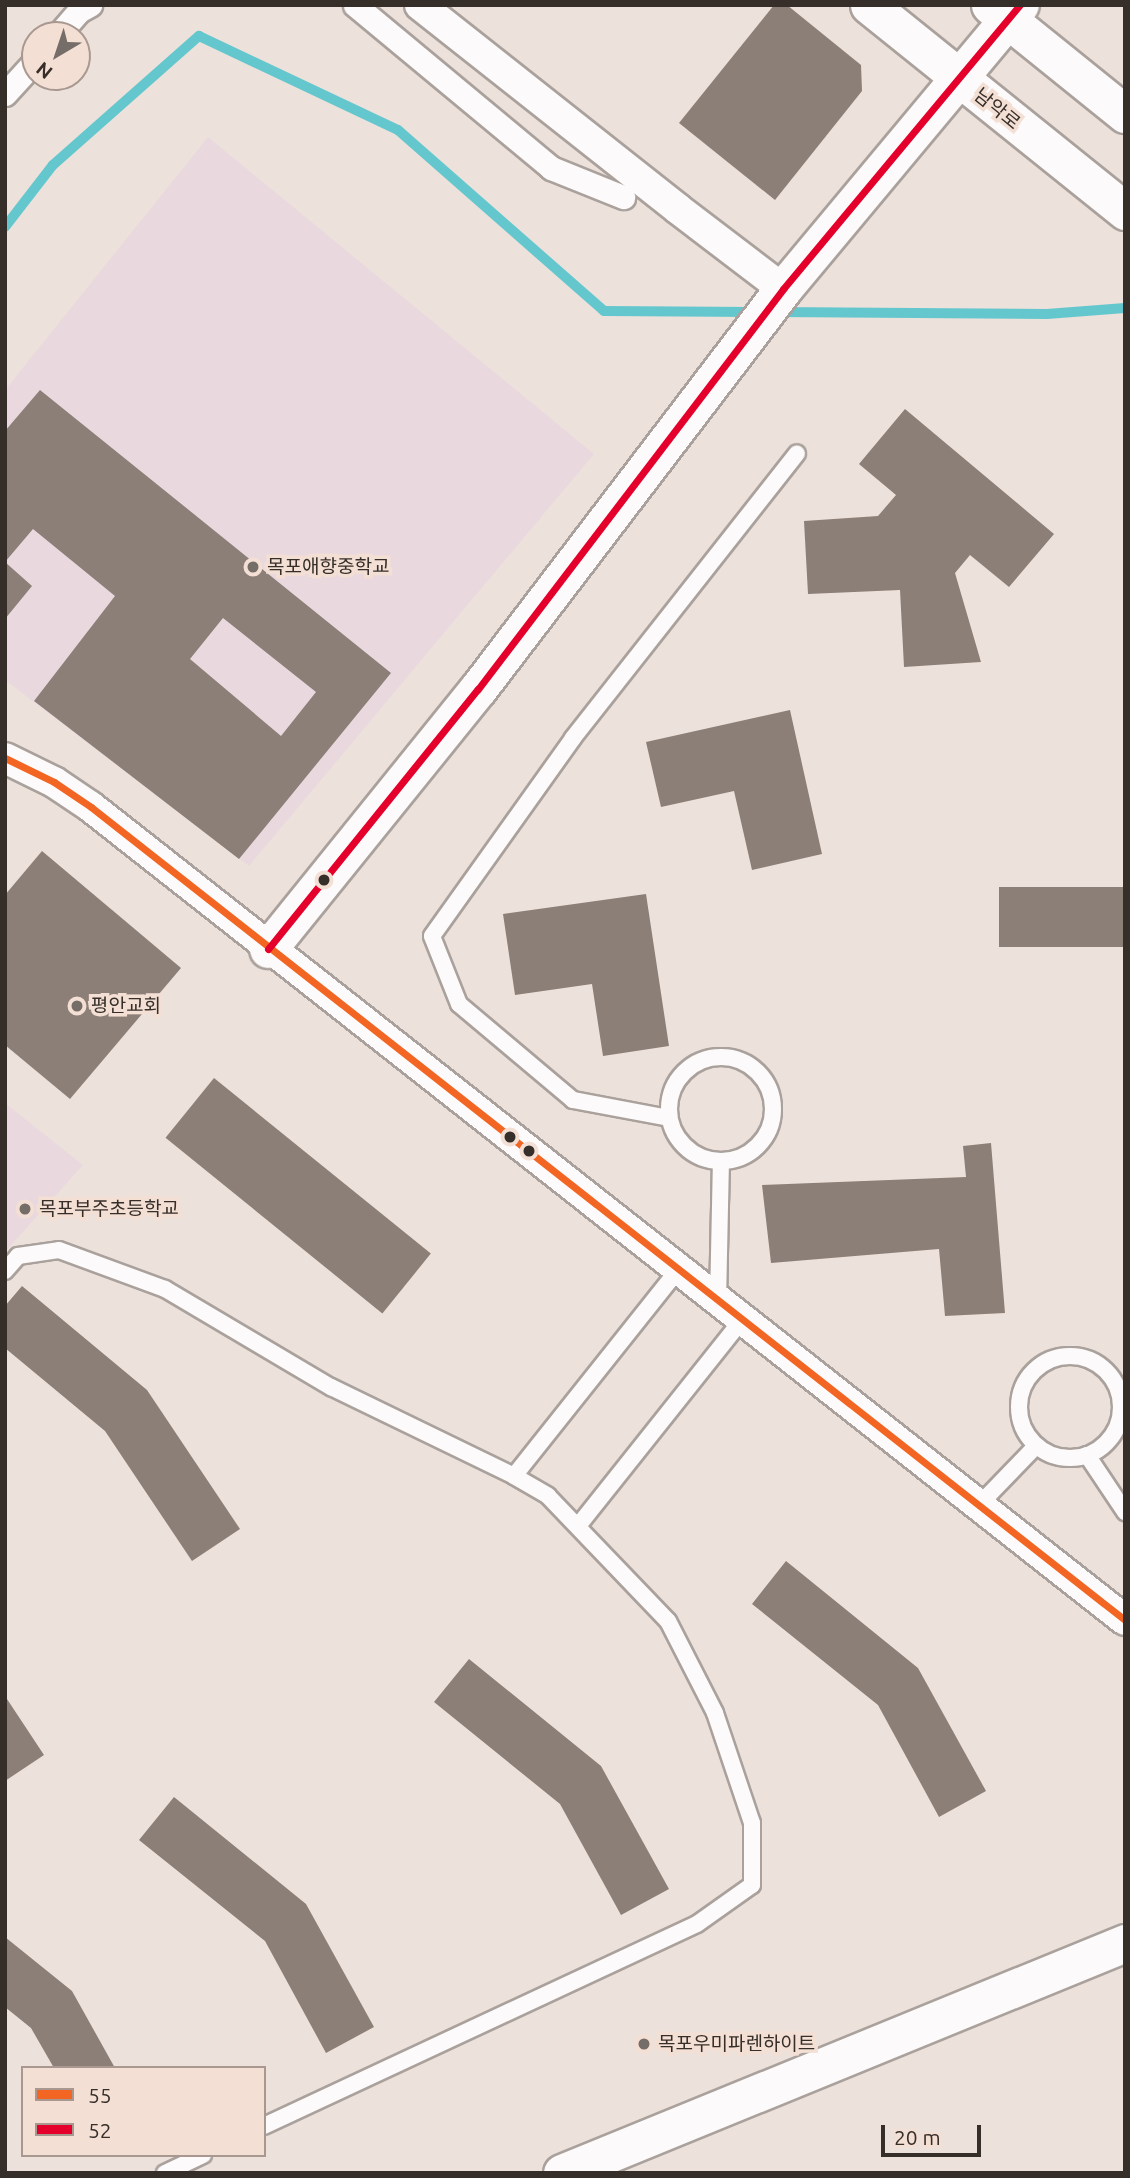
<!DOCTYPE html>
<html>
<head>
<meta charset="utf-8">
<style>
	body { margin:0 }
	#map { position:relative; width:1130px; height:2178px; overflow:hidden; background:#ede1db; font-family:Ubuntu,"Noto Sans KR",sans-serif }
	div>[style] { position:absolute }
	[style*='--x'] { left:calc(var(--x)*1px); top:calc(var(--y)*1px); width:calc(var(--w)*1px); rotate:calc(var(--a)*1deg) }
	.education>* { inset:0; background:#e9d9df }
	.stream>* { height:10px; margin:-5px; padding:0 5px; transform-origin:5px; border-radius:5px; background:#64c7ce }
	.building>* { inset:0; background:#8c7f77; transform-origin:0 0 }
	.roads { filter:drop-shadow(2px 0 #aaa19c) drop-shadow(-2px 0 #aaa19c) drop-shadow(0 2px #aaa19c) drop-shadow(0 -2px #aaa19c) }
	.service>* { height:16px; margin:-8px; padding:0 8px; transform-origin:8px; border-radius:8px; background:#fcfafa }
	.service>.ring { margin:-8px; padding:0; box-sizing:content-box; background:none; border:16px solid #fcfafa; border-radius:50% }
	.pedestrian>* { height:23px; margin:-11.5px; padding:0 11.5px; transform-origin:11.5px; border-radius:11.5px; background:#fcfafa }
	.minor>* { height:30px; margin:-15px; padding:0 15px; transform-origin:15px; border-radius:15px; background:#fcfafa }
	.tertiary>* { height:37px; margin:-18.5px; padding:0 18.5px; transform-origin:18.5px; border-radius:18.5px; background:#fcfafa }
	.bus-1>* { height:7px; margin:-3.5px; padding:0 3.5px; transform-origin:3.5px; border-radius:3.5px; background:#f26522 }
	.bus-2>* { height:7px; margin:-3.5px; padding:0 3.5px; transform-origin:3.5px; border-radius:3.5px; background:#e4002b }
	.dots>* { width:19px; height:19px; translate:-50% -50%; box-sizing:border-box; border:4px solid #f4dfd4; border-radius:50% }
	span { translate:-50% -50%; white-space:nowrap; text-align:center; line-height:1.15; -webkit-text-stroke:7px #f4dfd4; paint-order:stroke }
	.street-label { font-size:19px; color:#352e29 }
	.poi-label { font-size:19px; color:#352e29 }
	.left { translate:0 -50%; text-align:left }
	.frame { position:absolute; inset:0; border:7px solid #352e29; pointer-events:none }
	.legend { position:absolute; left:21px; top:2066px; width:245px; height:91px; box-sizing:border-box; background:#f4dfd4; border:2px solid #a89890; margin:0; padding:9px 12px; list-style:none; font-size:21px; color:#352e29 }
	.legend li { display:flex; align-items:center; gap:14px; height:35px }
	.legend b { width:35px; border:2px solid #a89890 }
	.north { position:absolute; left:21px; top:21px; width:70px; height:70px; box-sizing:border-box; background:#f4dfd4; border:2px solid #a89890; border-radius:50%; rotate:219deg; font-size:19px; font-weight:700; line-height:28px; text-align:center; color:#352e29 }
	.north::after { content:''; display:block; margin:auto; width:24px; height:32px; background:#756d67; clip-path:polygon(50% 0,100% 100%,50% 72%,0 100%) }
	.scale { position:absolute; left:881px; top:2125px; width:100px; height:32px; box-sizing:border-box; border:4px solid #352e29; border-top:0; padding-left:9px; font-size:21px; line-height:24px; white-space:nowrap; color:#352e29; -webkit-text-stroke:5px #f4dfd4; paint-order:stroke }
</style>
</head>
<body>
<div id="map">
	<div class="education">
		<div style="clip-path:polygon(208px 137px,594px 454px,249px 866px,5px 680px,5px 390px)"></div>
		<div style="clip-path:polygon(5px 1103px,83px 1165px,5px 1252px)"></div>
	</div>
	<div class="stream">
		<div style="--x:5;--y:227;--w:78;--a:-52.3"></div>
		<div style="--x:53;--y:165;--w:195;--a:-41.5"></div>
		<div style="--x:199;--y:36;--w:220;--a:25.3"></div>
		<div style="--x:398;--y:130;--w:274;--a:41.3"></div>
		<div style="--x:604;--y:311;--w:149;--a:0.4"></div>
		<div style="--x:775;--y:312;--w:272;--a:0.4"></div>
		<div style="--x:1047;--y:314;--w:78;--a:-4.4"></div>
	</div>
	<div class="building">
		<div style="clip-path:polygon(774px 5px,787px 5px,861px 65px,862px 91px,775px 200px,679px 123px)"></div>
		<div style="clip-path:polygon(evenodd,40px 390px,391px 673px,239px 859px,34px 701px,115px 596px,33px 529px,5px 562px,32px 586px,5px 619px,5px 431px,40px 390px,223px 618px,316px 692px,281px 736px,190px 659px,223px 618px)"></div>
		<div style="clip-path:polygon(905px 409px,1054px 534px,1009px 587px,970px 555px,955px 573px,981px 662px,904px 667px,900px 590px,808px 594px,804px 521px,878px 516px,896px 495px,859px 464px)"></div>
		<div style="clip-path:polygon(790px 710px,822px 854px,752px 870px,734px 791px,661px 807px,646px 742px)"></div>
		<div style="clip-path:polygon(42px 851px,181px 968px,70px 1099px,5px 1045px,5px 895px)"></div>
		<div style="left:1125px;top:887px;width:60px;height:126px;rotate:90deg"></div>
		<div style="clip-path:polygon(646px 894px,669px 1046px,603px 1056px,592px 984px,515px 995px,503px 914px)"></div>
		<div style="left:214px;top:1078px;width:279px;height:77px;rotate:39deg"></div>
		<div style="clip-path:polygon(991px 1143px,1005px 1313px,945px 1316px,939px 1249px,771px 1263px,762px 1185px,966px 1177px,963px 1146px)"></div>
		<div style="clip-path:polygon(22px 1286px,147px 1390px,240px 1529px,192px 1561px,105px 1431px,5px 1348px,5px 1306px)"></div>
		<div style="clip-path:polygon(786px 1561px,918px 1668px,986px 1791px,939px 1817px,878px 1705px,752px 1604px)"></div>
		<div style="clip-path:polygon(469px 1659px,601px 1766px,669px 1889px,621px 1915px,560px 1804px,434px 1702px)"></div>
		<div style="clip-path:polygon(5px 1696px,44px 1755px,5px 1781px)"></div>
		<div style="clip-path:polygon(174px 1797px,306px 1904px,374px 2027px,326px 2053px,265px 1941px,139px 1840px)"></div>
		<div style="clip-path:polygon(5px 1937px,72px 1991px,115px 2068px,54px 2068px,31px 2028px,5px 2007px)"></div>
	</div>
	<div class="roads">
		<div class="service">
			<div class="ring" style="left:669px;top:1057px;width:88px;height:88px"></div>
			<div style="--x:669;--y:1118;--w:98;--a:-169.4"></div>
			<div style="--x:573;--y:1100;--w:149;--a:-139.9"></div>
			<div style="--x:459;--y:1004;--w:73;--a:-111.7"></div>
			<div style="--x:432;--y:936;--w:243;--a:-54.5"></div>
			<div style="--x:573;--y:738;--w:362;--a:-51.8"></div>
			<div style="--x:5;--y:1271;--w:20;--a:-49"></div>
			<div style="--x:18;--y:1256;--w:41;--a:-8.3"></div>
			<div style="--x:59;--y:1250;--w:113;--a:20.2"></div>
			<div style="--x:165;--y:1289;--w:193;--a:30.6"></div>
			<div style="--x:331;--y:1387;--w:203;--a:25.9"></div>
			<div style="--x:514;--y:1476;--w:39;--a:30"></div>
			<div style="--x:548;--y:1496;--w:173;--a:46.2"></div>
			<div style="--x:668;--y:1621;--w:103;--a:62.9"></div>
			<div style="--x:715;--y:1713;--w:116;--a:71.4"></div>
			<div style="--x:752;--y:1823;--w:62;--a:90"></div>
			<div style="--x:752;--y:1885;--w:67;--a:144.7"></div>
			<div style="--x:697;--y:1924;--w:478;--a:155"></div>
			<div style="--x:718;--y:1302;--w:140;--a:-88.8"></div>
			<div class="ring" style="left:1019px;top:1356px;width:86px;height:86px"></div>
			<div style="--x:1087;--y:1455;--w:69;--a:56.3"></div>
			<div style="--x:514;--y:1476;--w:263;--a:-51.5"></div>
			<div style="--x:979;--y:1505;--w:82;--a:-46"></div>
			<div style="--x:578;--y:1526;--w:263;--a:-51.5"></div>
			<div style="--x:165;--y:2173;--w:42;--a:-25.3"></div>
		</div>
		<div class="pedestrian">
			<div style="--x:355;--y:5;--w:255;--a:39.7"></div>
			<div style="--x:551;--y:168;--w:78;--a:21.9"></div>
			<div style="--x:58;--y:35;--w:32;--a:-49"></div>
			<div style="--x:79;--y:11;--w:13;--a:-29"></div>
			<div style="--x:5;--y:94;--w:45;--a:-47.7"></div>
		</div>
		<div class="minor">
			<div style="--x:420;--y:5;--w:329;--a:38.3"></div>
			<div style="--x:678;--y:209;--w:132;--a:37.3"></div>
			<div style="--x:5;--y:758;--w:55;--a:26.1"></div>
			<div style="--x:54;--y:782;--w:45;--a:34"></div>
			<div style="--x:91;--y:807;--w:1315;--a:38.18"></div>
		</div>
		<div class="tertiary">
			<div style="--x:869;--y:5;--w:329;--a:38.8"></div>
			<div style="--x:990;--y:5;--w:174;--a:38.9"></div>
			<div style="--x:268;--y:949;--w:334;--a:-51.1"></div>
			<div style="--x:478;--y:689;--w:503;--a:-52.67"></div>
			<div style="--x:783;--y:289;--w:370;--a:-50.2"></div>
			<div style="--x:562;--y:2173;--w:608;--a:-22.22"></div>
		</div>
	</div>
	<div class="bus-1">
		<div style="--x:5;--y:758;--w:55;--a:26.1"></div>
		<div style="--x:54;--y:782;--w:45;--a:34"></div>
		<div style="--x:91;--y:807;--w:1315;--a:38.18"></div>
	</div>
	<div class="bus-2">
		<div style="--x:268;--y:949;--w:334;--a:-51.1"></div>
		<div style="--x:478;--y:689;--w:503;--a:-52.67"></div>
		<div style="--x:783;--y:289;--w:370;--a:-50.2"></div>
	</div>
	<div class="dots">
		<div style="left:253px;top:567px;background:#756d67"></div>
		<div style="left:324px;top:880px;background:#352e29"></div>
		<div style="left:77px;top:1006px;background:#756d67"></div>
		<div style="left:510px;top:1137px;background:#352e29"></div>
		<div style="left:529px;top:1151px;background:#352e29"></div>
		<div style="left:25px;top:1209px;background:#756d67"></div>
		<div style="left:644px;top:2044px;background:#756d67"></div>
	</div>
	<div class="street-label">
		<span style="left:997px;top:109px;rotate:39deg">남악로</span>
	</div>
	<div class="poi-label">
		<span class="left" style="left:267px;top:567px">목포애향중학교</span>
		<span class="left" style="left:91px;top:1006px">평안교회</span>
		<span class="left" style="left:39px;top:1209px">목포부주초등학교</span>
		<span class="left" style="left:658px;top:2044px">목포우미파렌하이트</span>
	</div>
	<div class="frame"></div>
	<ul class="legend">
	<li><b style="height:9px;background:#f26522"></b>55</li>
	<li><b style="height:9px;background:#e4002b"></b>52</li>
	</ul>
	<div class="north">N</div>
	<div class="scale">20 m</div>
</div>
</body>
</html>
